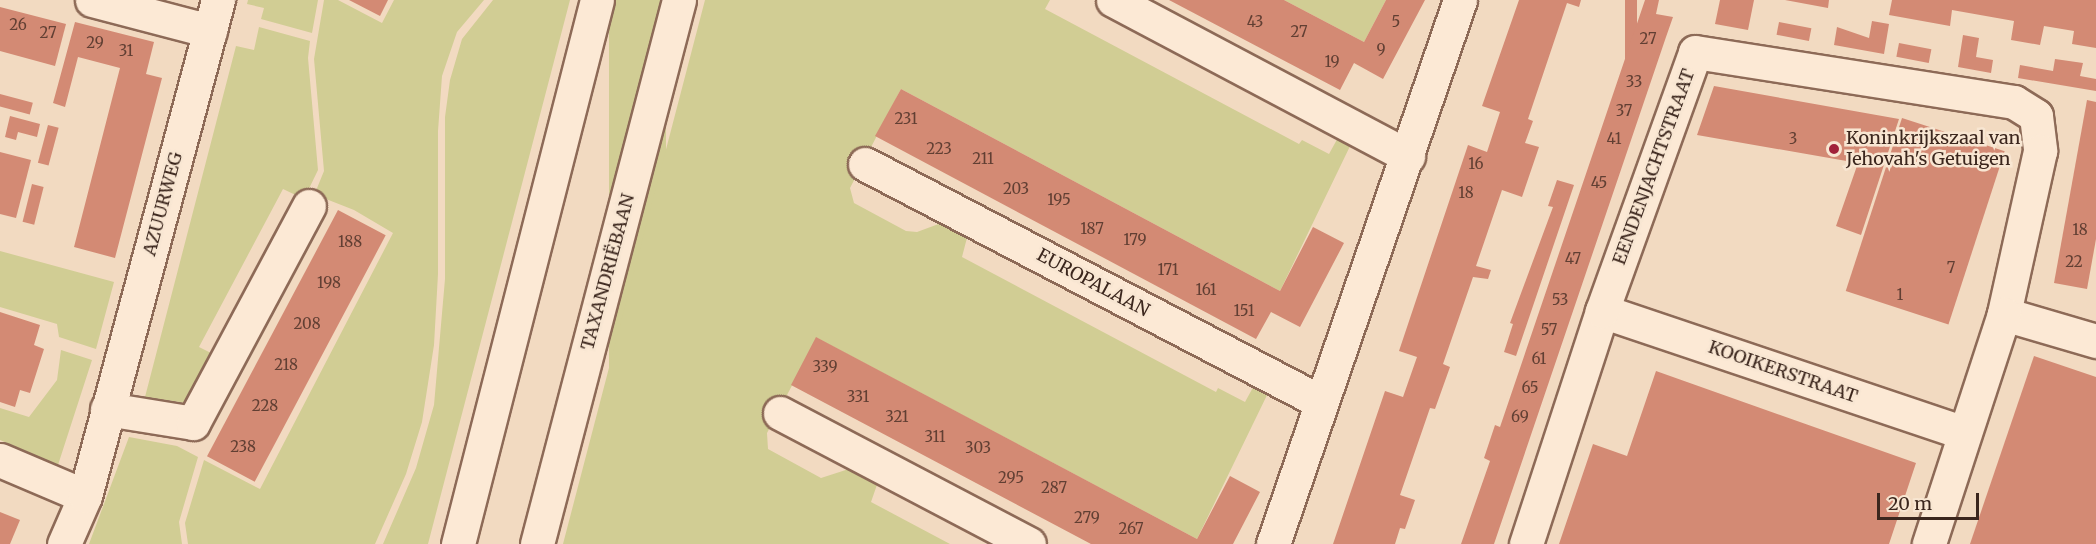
<!DOCTYPE html>
<html>
<head>
<meta charset="utf-8">
<style>
	body { margin:0 }
	#map { position:relative; width:2096px; height:544px; overflow:hidden; background:#f2dac1; font-family:Merriweather,serif }
	div>[style] { position:absolute }
	[style*='--x'] { left:calc(var(--x)*1px); top:calc(var(--y)*1px); width:calc(var(--w)*1px); rotate:calc(var(--a)*1deg) }
	.green>* { inset:0; background:#d1cd94; transform-origin:0 0 }
	.building>* { inset:0; background:#d38a74; transform-origin:0 0 }
	.roads { filter:drop-shadow(2px 0 #8d6a57) drop-shadow(-2px 0 #8d6a57) drop-shadow(0 2px #8d6a57) drop-shadow(0 -2px #8d6a57) }
	.street>* { height:33px; margin:-16.5px; padding:0 16.5px; transform-origin:16.5px; border-radius:16.5px; background:#fce9d5 }
	.secondary>* { height:33px; margin:-16.5px; padding:0 16.5px; transform-origin:16.5px; border-radius:16.5px; background:#fce9d5 }
	.dots>* { width:16px; height:16px; translate:-50% -50%; box-sizing:border-box; border:3px solid #f8e6d2; border-radius:50% }
	span { translate:-50% -50%; white-space:nowrap; text-align:center; line-height:1.15; -webkit-text-stroke:5px #f8e6d2; paint-order:stroke }
	.number-label { font-size:15px; color:#613f33 }
	.number-label span { -webkit-text-stroke-width:0 }
	.poi-label { font-size:18px; color:#3b261d }
	.left { translate:0 -50%; text-align:left }
	.street-label { font-size:18px; color:#3b261d }
	.scale { position:absolute; left:1877px; top:493px; width:102px; height:27px; box-sizing:border-box; border:3px solid #3b261d; border-top:0; padding-left:8px; font-size:18px; line-height:21px; white-space:nowrap; color:#3b261d; -webkit-text-stroke:4px #f8e6d2; paint-order:stroke }
</style>
</head>
<body>
<div id="map">
	<div class="green">
		<div style="clip-path:polygon(248px 0,318px 0,312px 33px,261px 19px,264px 8px,247px 4px)"></div>
		<div style="clip-path:polygon(324px 0,338px 0,382px 23px,394px 0,484px 0,457px 32px,442px 76px,438px 131px,438px 274px,434px 345px,422px 422px,406px 474px,375px 544px,188px 544px,185px 523px,204px 460px,260px 489px,393px 233px,354px 210px,326px 199px,323px 204px,313px 198px,324px 171px,314px 59px)"></div>
		<div style="clip-path:polygon(493px 0,570px 0,428px 544px,383px 544px,416px 468px,434px 405px,445px 279px,445px 117px,450px 80px,462px 39px)"></div>
		<div style="left:609px;top:0;width:57px;height:562px"></div>
		<div style="clip-path:polygon(705px 0,1050px 0,1045px 9px,1299px 144px,1302px 140px,1329px 154px,1340px 134px,1353px 140px,1280px 291px,901px 89px,850px 188px,854px 203px,906px 231px,917px 232px,944px 222px,968px 234px,962px 257px,1216px 392px,1218px 388px,1245px 402px,1256px 382px,1270px 389px,1197px 539px,817px 338px,767px 433px,768px 449px,821px 478px,855px 467px,879px 479px,871px 502px,950px 544px,563px 544px)"></div>
		<div style="clip-path:polygon(1284px 0,1386px 0,1364px 42px)"></div>
		<div style="clip-path:polygon(259px 27px,310px 41px,308px 58px,318px 170px,304px 199px,283px 189px,199px 347px,215px 355px,187px 403px,145px 397px,236px 46px,254px 50px)"></div>
		<div style="clip-path:polygon(0 251px,114px 282px,96px 349px,59px 337px,57px 324px,0 307px)"></div>
		<div style="clip-path:polygon(61px 350px,92px 360px,58px 465px,0 440px,0 408px,29px 417px,57px 380px)"></div>
		<div style="clip-path:polygon(129px 437px,177px 446px,198px 457px,179px 522px,182px 544px,89px 544px)"></div>
	</div>
	<div class="building">
		<div style="clip-path:polygon(349px 0,388px 0,380px 16px)"></div>
		<div style="clip-path:polygon(1169px 0,1284px 0,1364px 42px,1386px 0,1425px 0,1383px 79px,1354px 63px,1340px 90px)"></div>
		<div style="clip-path:polygon(1519px 0,1581px 0,1579px 7px,1567px 3px,1528px 119px,1533px 121px,1525px 143px,1539px 147px,1522px 197px,1502px 190px,1476px 266px,1491px 270px,1488px 279px,1473px 277px,1443px 364px,1450px 367px,1435px 409px,1430px 408px,1400px 495px,1415px 500px,1405px 529px,1400px 528px,1395px 544px,1333px 544px,1385px 391px,1403px 397px,1417px 357px,1399px 351px,1468px 145px,1487px 152px,1500px 112px,1482px 106px)"></div>
		<div style="left:1625px;top:0;width:12px;height:112px"></div>
		<div style="clip-path:polygon(1645px 0,1659px 0,1656px 14px,1673px 17px,1666px 37px,1494px 544px,1461px 544px,1490px 461px,1484px 458px,1495px 425px,1500px 427px)"></div>
		<div style="clip-path:polygon(1720px 0,1754px 0,1748px 30px,1715px 24px)"></div>
		<div style="clip-path:polygon(1785px 0,1829px 0,1828px 8px)"></div>
		<div style="clip-path:polygon(1892px 0,2096px 0,2096px 48px,2072px 44px,2074px 31px,2044px 26px,2040px 45px,2011px 40px,2014px 21px,1952px 10px,1950px 26px,1889px 15px)"></div>
		<div style="clip-path:polygon(0 7px,66px 24px,55px 66px,0 51px)"></div>
		<div style="clip-path:polygon(1872px 21px,1889px 24px,1884px 54px,1834px 45px,1837px 27px,1869px 38px)"></div>
		<div style="clip-path:polygon(75px 22px,154px 42px,146px 74px,162px 78px,115px 258px,74px 247px,120px 68px,78px 57px,65px 107px,53px 103px)"></div>
		<div style="left:1779px;top:22px;width:33px;height:13px;rotate:11deg"></div>
		<div style="clip-path:polygon(1963px 35px,1979px 38px,1976px 57px,1993px 60px,1991px 73px,1958px 67px)"></div>
		<div style="left:1899px;top:43px;width:33px;height:14px;rotate:11deg"></div>
		<div style="clip-path:polygon(2055px 59px,2083px 63px,2080px 76px,2096px 79px,2096px 91px,2018px 78px,2020px 65px,2053px 71px)"></div>
		<div style="clip-path:polygon(1714px 86px,1899px 119px,1861px 235px,1836px 226px,1858px 163px,1697px 135px)"></div>
		<div style="clip-path:polygon(901px 89px,1280px 291px,1313px 227px,1344px 243px,1300px 327px,1271px 312px,1256px 339px,875px 136px)"></div>
		<div style="left:0;top:94px;width:34px;height:12px;rotate:15deg"></div>
		<div style="clip-path:polygon(2087px 100px,2096px 102px,2096px 239px,2087px 289px,2054px 283px)"></div>
		<div style="clip-path:polygon(10px 116px,40px 124px,37px 137px,18px 132px,16px 140px,5px 137px)"></div>
		<div style="left:1902px;top:118px;width:108px;height:182px;rotate:18deg"></div>
		<div style="left:48px;top:125px;width:11px;height:39px;rotate:15deg"></div>
		<div style="clip-path:polygon(0 152px,31px 160px,16px 218px,0 214px)"></div>
		<div style="clip-path:polygon(1557px 180px,1574px 185px,1516px 356px,1504px 352px,1513px 324px,1510px 323px,1553px 207px,1548px 206px)"></div>
		<div style="left:32px;top:184px;width:12px;height:39px;rotate:14deg"></div>
		<div style="left:338px;top:210px;width:54px;height:279px;rotate:28deg"></div>
		<div style="clip-path:polygon(0 312px,40px 325px,34px 345px,44px 349px,30px 393px,20px 390px,15px 407px,0 402px)"></div>
		<div style="clip-path:polygon(816px 337px,1197px 539px,1230px 476px,1260px 492px,1233px 544px,1091px 544px,791px 385px)"></div>
		<div style="clip-path:polygon(2034px 356px,2096px 377px,2096px 544px,1970px 544px)"></div>
		<div style="clip-path:polygon(1656px 371px,1916px 463px,1889px 544px,1559px 544px,1593px 444px,1627px 456px)"></div>
		<div style="clip-path:polygon(0 512px,20px 520px,10px 544px,0 544px)"></div>
	</div>
	<div class="roads">
		<div class="street">
			<div style="--x:92;--y:0;--w:122;--a:14.7"></div>
			<div style="--x:1113;--y:0;--w:334;--a:27.9"></div>
			<div style="--x:865;--y:164;--w:514;--a:27.56"></div>
			<div style="--x:1602;--y:311;--w:382;--a:18.6"></div>
			<div style="--x:2004;--y:314;--w:96;--a:16.4"></div>
			<div style="--x:107;--y:409;--w:87;--a:9.2"></div>
			<div style="--x:193;--y:423;--w:246;--a:-61.9"></div>
			<div style="--x:780;--y:413;--w:281;--a:27.7"></div>
			<div style="--x:0;--y:460;--w:92;--a:23"></div>
			<div style="--x:64;--y:544;--w:52;--a:-66.4"></div>
			<div style="--x:85;--y:496;--w:514;--a:-74.99"></div>
			<div style="--x:1273;--y:544;--w:575;--a:-71.03"></div>
			<div style="--x:1526;--y:544;--w:245;--a:-71.9"></div>
			<div style="--x:1602;--y:311;--w:275;--a:-70.2"></div>
			<div style="--x:1695;--y:52;--w:323;--a:8.9"></div>
			<div style="--x:2014;--y:102;--w:26;--a:32"></div>
			<div style="--x:2036;--y:116;--w:35;--a:83"></div>
			<div style="--x:2040;--y:151;--w:167;--a:102.5"></div>
			<div style="--x:2004;--y:314;--w:242;--a:108.1"></div>
		</div>
		<div class="secondary">
			<div style="--x:458;--y:544;--w:561;--a:-75.67"></div>
			<div style="--x:537;--y:544;--w:562;--a:-75.37"></div>
		</div>
	</div>
	<div class="dots">
		<div style="left:1834px;top:149px;background:#a1223a"></div>
	</div>
	<div class="number-label">
		<span style="left:1255px;top:22px">43</span>
		<span style="left:1396px;top:22px">5</span>
		<span style="left:18px;top:25px">26</span>
		<span style="left:1299px;top:32px">27</span>
		<span style="left:48px;top:33px">27</span>
		<span style="left:1648px;top:39px">27</span>
		<span style="left:95px;top:43px">29</span>
		<span style="left:1381px;top:50px">9</span>
		<span style="left:126px;top:51px">31</span>
		<span style="left:1332px;top:62px">19</span>
		<span style="left:1634px;top:82px">33</span>
		<span style="left:1624px;top:111px">37</span>
		<span style="left:906px;top:119px">231</span>
		<span style="left:1614px;top:139px">41</span>
		<span style="left:1793px;top:139px">3</span>
		<span style="left:939px;top:149px">223</span>
		<span style="left:983px;top:159px">211</span>
		<span style="left:1476px;top:164px">16</span>
		<span style="left:1599px;top:183px">45</span>
		<span style="left:1016px;top:189px">203</span>
		<span style="left:1466px;top:193px">18</span>
		<span style="left:1059px;top:200px">195</span>
		<span style="left:1092px;top:229px">187</span>
		<span style="left:2080px;top:230px">18</span>
		<span style="left:1135px;top:240px">179</span>
		<span style="left:350px;top:242px">188</span>
		<span style="left:1573px;top:259px">47</span>
		<span style="left:2074px;top:262px">22</span>
		<span style="left:1951px;top:268px">7</span>
		<span style="left:1168px;top:270px">171</span>
		<span style="left:329px;top:283px">198</span>
		<span style="left:1206px;top:290px">161</span>
		<span style="left:1900px;top:295px">1</span>
		<span style="left:1560px;top:300px">53</span>
		<span style="left:1244px;top:311px">151</span>
		<span style="left:307px;top:324px">208</span>
		<span style="left:1549px;top:330px">57</span>
		<span style="left:1539px;top:359px">61</span>
		<span style="left:286px;top:365px">218</span>
		<span style="left:825px;top:367px">339</span>
		<span style="left:1530px;top:388px">65</span>
		<span style="left:858px;top:397px">331</span>
		<span style="left:265px;top:406px">228</span>
		<span style="left:897px;top:417px">321</span>
		<span style="left:1520px;top:417px">69</span>
		<span style="left:935px;top:437px">311</span>
		<span style="left:243px;top:447px">238</span>
		<span style="left:978px;top:448px">303</span>
		<span style="left:1011px;top:478px">295</span>
		<span style="left:1054px;top:488px">287</span>
		<span style="left:1087px;top:518px">279</span>
		<span style="left:1131px;top:529px">267</span>
	</div>
	<div class="poi-label">
		<span class="left" style="left:1846px;top:149px">Koninkrijkszaal van<br>Jehovah's Getuigen</span>
	</div>
	<div class="street-label">
		<span style="left:1654px;top:167px;rotate:-70deg">EENDENJACHTSTRAAT</span>
		<span style="left:163px;top:204px;rotate:-75deg">AZUURWEG</span>
		<span style="left:608px;top:272px;rotate:-75deg">TAXANDRIËBAAN</span>
		<span style="left:1093px;top:283px;rotate:28deg">EUROPALAAN</span>
		<span style="left:1783px;top:372px;rotate:19deg">KOOIKERSTRAAT</span>
	</div>
	<div class="scale">20 m</div>
</div>
</body>
</html>
